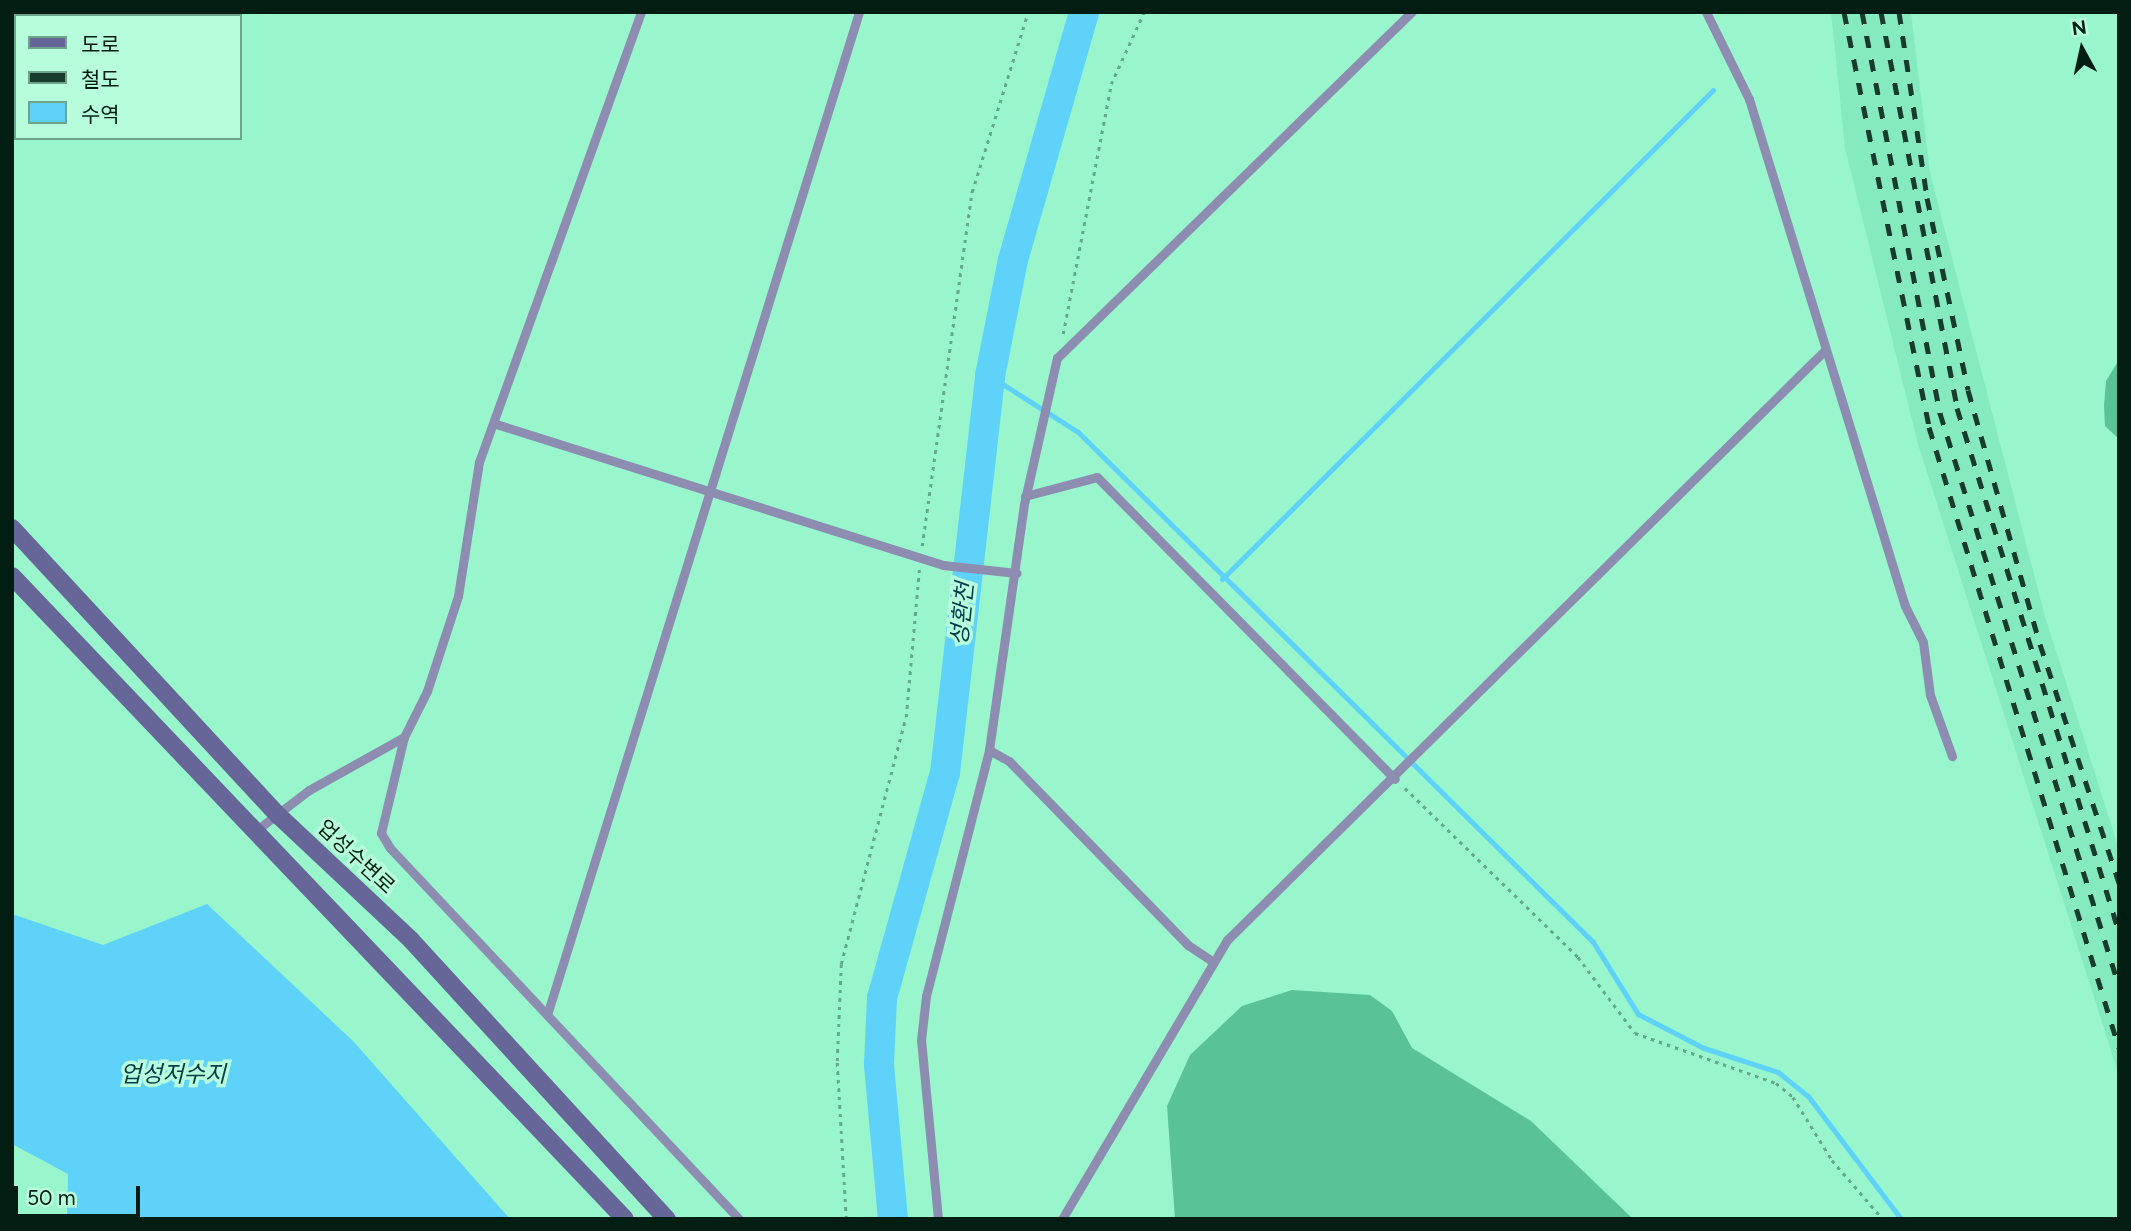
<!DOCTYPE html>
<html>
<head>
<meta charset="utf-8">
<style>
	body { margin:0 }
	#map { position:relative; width:2131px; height:1231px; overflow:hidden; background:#99f5cc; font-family:Figtree,"Noto Sans KR",sans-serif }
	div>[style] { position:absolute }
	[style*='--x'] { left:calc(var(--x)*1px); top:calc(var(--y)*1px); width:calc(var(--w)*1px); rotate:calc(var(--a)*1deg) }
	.built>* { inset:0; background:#85ebbe }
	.forest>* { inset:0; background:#59c297 }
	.water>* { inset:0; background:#5ed2f9 }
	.stream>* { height:5px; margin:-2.5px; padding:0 2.5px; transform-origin:2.5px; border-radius:2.5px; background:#5ed2f9 }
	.river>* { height:30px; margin:-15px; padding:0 15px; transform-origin:15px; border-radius:15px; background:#5ed2f9 }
	.path>* { height:2.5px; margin-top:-1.25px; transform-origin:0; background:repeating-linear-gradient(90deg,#64a98b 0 3.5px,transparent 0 8.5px) }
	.lane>* { height:9px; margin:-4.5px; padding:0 4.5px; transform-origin:4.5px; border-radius:4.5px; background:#8d8db1 }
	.secondary>* { height:18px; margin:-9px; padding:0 9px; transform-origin:9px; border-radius:9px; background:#669 }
	.rail>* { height:5px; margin-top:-2.5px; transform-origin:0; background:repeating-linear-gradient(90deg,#173b2c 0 12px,transparent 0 24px) }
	span { translate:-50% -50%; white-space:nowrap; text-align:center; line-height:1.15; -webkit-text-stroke:7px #b7fedc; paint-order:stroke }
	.street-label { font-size:21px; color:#021e13 }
	.water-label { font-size:23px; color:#033a4a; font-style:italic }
	.frame { position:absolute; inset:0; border:14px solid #021e13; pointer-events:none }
	.legend { position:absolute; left:14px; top:14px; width:228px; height:126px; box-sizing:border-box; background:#b7fedc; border:2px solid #6fa48c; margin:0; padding:9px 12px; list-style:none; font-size:21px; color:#021e13 }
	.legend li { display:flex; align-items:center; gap:14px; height:35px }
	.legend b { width:35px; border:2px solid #6fa48c }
	.north { position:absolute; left:2047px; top:14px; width:70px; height:70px; -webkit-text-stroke:5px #b7fedc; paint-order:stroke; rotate:352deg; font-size:19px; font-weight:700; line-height:28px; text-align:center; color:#021e13 }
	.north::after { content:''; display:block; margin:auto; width:24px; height:32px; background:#021e13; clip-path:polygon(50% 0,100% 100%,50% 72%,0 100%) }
	.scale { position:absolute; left:14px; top:1186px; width:126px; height:32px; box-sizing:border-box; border:4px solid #021e13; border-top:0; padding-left:9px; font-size:21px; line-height:24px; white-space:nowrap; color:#021e13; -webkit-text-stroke:5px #b7fedc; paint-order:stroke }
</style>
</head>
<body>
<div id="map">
	<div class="built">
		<div style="clip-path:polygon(1831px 12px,1911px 12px,1930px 173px,2044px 613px,2119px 849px,2119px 1076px,1918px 444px,1845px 148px)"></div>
	</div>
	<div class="forest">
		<div style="clip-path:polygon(2119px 360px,2119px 439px,2105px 426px,2104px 406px,2106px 381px)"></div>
		<div style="clip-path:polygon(1292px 990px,1370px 995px,1392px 1011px,1412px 1048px,1531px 1121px,1633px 1219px,1175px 1219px,1167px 1106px,1190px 1055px,1242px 1006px)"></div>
	</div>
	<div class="water">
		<div style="clip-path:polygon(207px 904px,354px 1042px,510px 1219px,67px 1219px,68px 1174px,12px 1144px,12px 914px,103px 945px)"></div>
	</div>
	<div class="stream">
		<div style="--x:990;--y:376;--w:104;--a:32.5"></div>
		<div style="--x:1078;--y:432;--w:725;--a:44.72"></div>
		<div style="--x:1593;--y:942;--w:85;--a:58"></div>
		<div style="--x:1638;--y:1014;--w:74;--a:27.3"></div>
		<div style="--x:1704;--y:1048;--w:78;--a:18"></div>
		<div style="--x:1778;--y:1072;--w:38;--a:39"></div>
		<div style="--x:1808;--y:1096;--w:154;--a:52.9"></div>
		<div style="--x:1222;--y:579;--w:693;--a:-44.88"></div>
	</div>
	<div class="river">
		<div style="--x:893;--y:1219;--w:156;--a:-95.2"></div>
		<div style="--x:879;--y:1064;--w:66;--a:-87.4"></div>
		<div style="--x:882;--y:998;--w:234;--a:-74.4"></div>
		<div style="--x:945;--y:773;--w:400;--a:-83.5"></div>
		<div style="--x:990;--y:376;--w:118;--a:-78.8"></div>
		<div style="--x:1013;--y:260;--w:258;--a:-74"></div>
	</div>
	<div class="path">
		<div style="--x:1063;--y:334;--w:255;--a:-79.1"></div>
		<div style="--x:1111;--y:84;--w:79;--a:-65.4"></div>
		<div style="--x:922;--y:546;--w:358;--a:-82"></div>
		<div style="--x:972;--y:192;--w:189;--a:-72.7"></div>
		<div style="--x:1405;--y:788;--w:242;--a:44.3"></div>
		<div style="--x:1578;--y:957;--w:95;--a:53.1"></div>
		<div style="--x:1635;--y:1033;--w:150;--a:19.5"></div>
		<div style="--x:1776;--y:1083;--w:22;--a:39"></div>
		<div style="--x:1793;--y:1097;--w:74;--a:58.2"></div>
		<div style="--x:1832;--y:1160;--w:78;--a:49.2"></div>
		<div style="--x:846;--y:1219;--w:158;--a:-93.3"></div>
		<div style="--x:837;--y:1061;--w:97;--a:-87.6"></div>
		<div style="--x:841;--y:964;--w:255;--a:-75.3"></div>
		<div style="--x:906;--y:717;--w:148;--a:-84.9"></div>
	</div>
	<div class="lane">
		<div style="--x:1706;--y:12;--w:97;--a:63.7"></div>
		<div style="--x:1749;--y:99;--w:530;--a:72.9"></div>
		<div style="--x:1905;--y:606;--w:40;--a:63.4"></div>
		<div style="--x:1923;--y:642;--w:53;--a:82.5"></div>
		<div style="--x:1930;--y:695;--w:65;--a:70.2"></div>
		<div style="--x:496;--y:424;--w:469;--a:17.5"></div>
		<div style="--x:943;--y:565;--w:74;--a:6.2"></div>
		<div style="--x:1025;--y:496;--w:74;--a:-14.8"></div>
		<div style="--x:1097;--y:477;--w:424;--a:45.4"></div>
		<div style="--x:404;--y:737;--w:99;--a:103.5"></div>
		<div style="--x:381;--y:833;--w:17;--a:59"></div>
		<div style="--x:390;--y:848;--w:509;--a:46.75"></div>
		<div style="--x:989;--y:750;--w:23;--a:29"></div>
		<div style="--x:1009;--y:761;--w:257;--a:45.8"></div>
		<div style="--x:1188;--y:945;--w:27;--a:34"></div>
		<div style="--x:258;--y:829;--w:64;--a:-37.4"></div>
		<div style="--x:309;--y:790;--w:109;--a:-29.2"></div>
		<div style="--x:404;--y:737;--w:51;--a:-63.4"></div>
		<div style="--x:427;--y:691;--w:100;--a:-71.9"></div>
		<div style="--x:458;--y:596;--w:136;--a:-81.1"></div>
		<div style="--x:479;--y:462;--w:478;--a:-70.2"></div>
		<div style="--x:547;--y:1015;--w:1050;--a:-72.72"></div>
		<div style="--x:938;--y:1219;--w:180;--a:-95.4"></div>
		<div style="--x:921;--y:1040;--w:44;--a:-83.5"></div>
		<div style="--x:926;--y:996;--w:254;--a:-75.6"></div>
		<div style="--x:989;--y:750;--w:248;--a:-81.9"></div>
		<div style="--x:1024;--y:504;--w:150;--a:-77.3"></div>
		<div style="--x:1057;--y:358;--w:496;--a:-44.3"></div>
		<div style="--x:1062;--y:1219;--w:324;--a:-59.4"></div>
		<div style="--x:1227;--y:940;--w:840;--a:-44.61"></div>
	</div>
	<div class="secondary">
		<div style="--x:12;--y:528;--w:391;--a:47.2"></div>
		<div style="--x:278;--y:815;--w:183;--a:43.2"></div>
		<div style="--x:411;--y:940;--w:379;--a:47.5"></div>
		<div style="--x:12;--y:576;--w:888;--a:46.37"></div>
	</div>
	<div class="rail">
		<div style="--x:1844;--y:12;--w:424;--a:78.4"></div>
		<div style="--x:1929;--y:427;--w:649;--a:72.99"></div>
		<div style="--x:1862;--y:12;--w:409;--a:79"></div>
		<div style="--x:1940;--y:413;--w:600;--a:72.65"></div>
		<div style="--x:1881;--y:12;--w:403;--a:79.1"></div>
		<div style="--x:1957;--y:408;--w:548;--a:72.82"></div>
		<div style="--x:1899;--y:12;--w:188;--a:81.4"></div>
		<div style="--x:1927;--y:198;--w:196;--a:77.9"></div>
		<div style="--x:1968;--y:390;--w:264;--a:74.2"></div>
		<div style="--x:2040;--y:644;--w:252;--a:71.7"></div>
	</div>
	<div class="street-label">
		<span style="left:356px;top:857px;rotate:43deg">업성수변로</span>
	</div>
	<div class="water-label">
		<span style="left:962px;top:614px;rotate:-84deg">성환천</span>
		<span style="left:173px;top:1074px">업성저수지</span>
	</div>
	<div class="frame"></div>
	<ul class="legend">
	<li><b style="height:9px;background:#669"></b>도로</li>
	<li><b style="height:9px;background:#173b2c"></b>철도</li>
	<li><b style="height:19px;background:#5ed2f9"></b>수역</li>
	</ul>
	<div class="north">N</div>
	<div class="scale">50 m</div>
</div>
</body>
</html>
